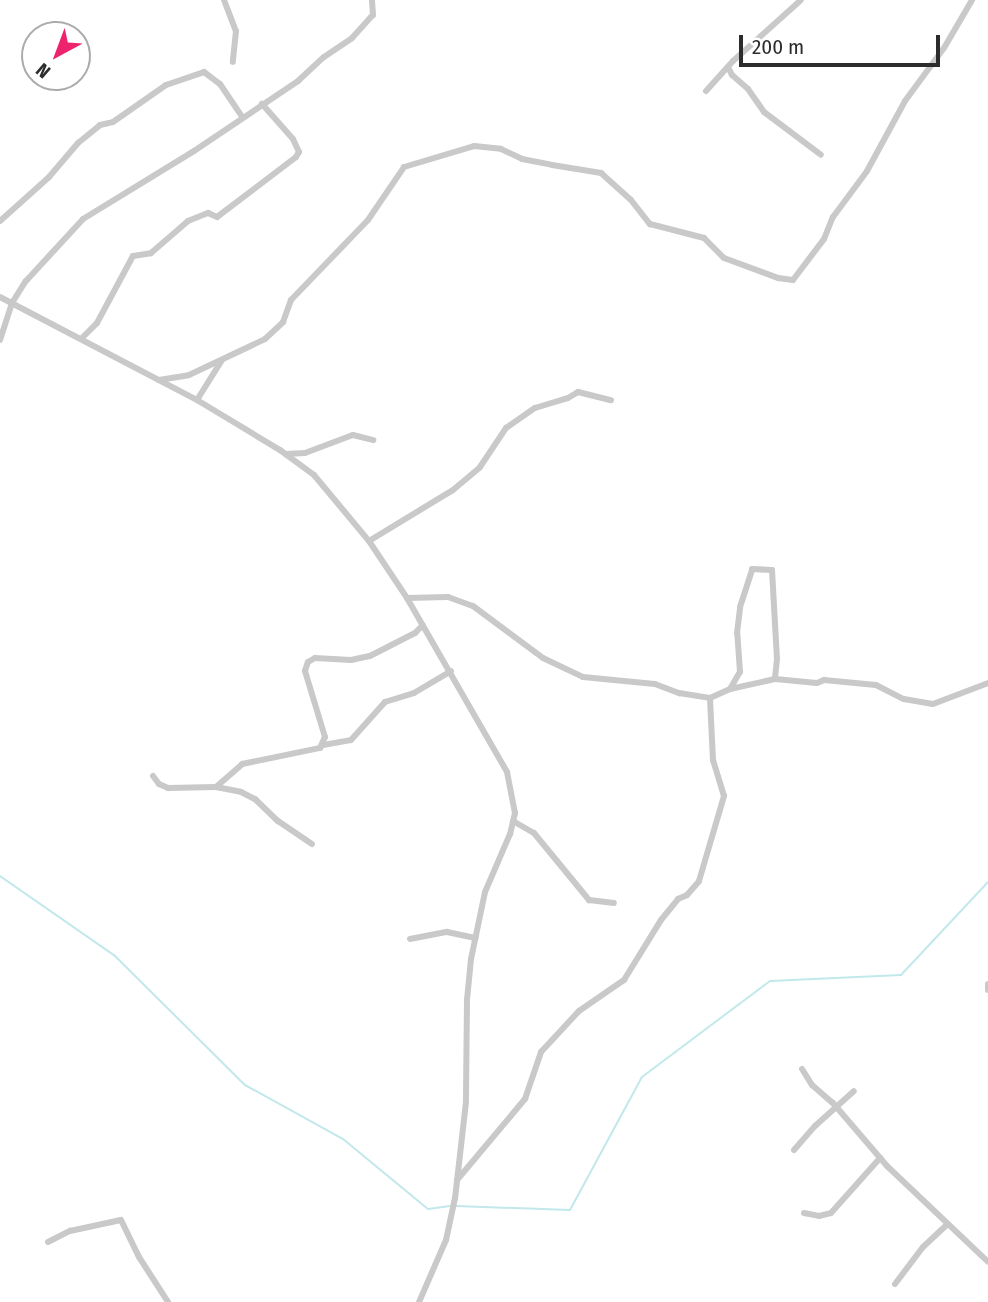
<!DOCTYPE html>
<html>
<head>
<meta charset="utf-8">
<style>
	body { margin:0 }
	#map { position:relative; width:988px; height:1302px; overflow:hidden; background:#fff; font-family:"Fira Sans Condensed",sans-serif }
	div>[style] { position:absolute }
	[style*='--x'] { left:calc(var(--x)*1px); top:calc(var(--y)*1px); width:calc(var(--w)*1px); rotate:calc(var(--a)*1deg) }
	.stream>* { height:2px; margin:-1px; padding:0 1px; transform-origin:1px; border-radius:1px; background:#c2e8ec }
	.minor>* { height:6px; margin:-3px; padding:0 3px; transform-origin:3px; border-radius:3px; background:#c9c9c9 }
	span { translate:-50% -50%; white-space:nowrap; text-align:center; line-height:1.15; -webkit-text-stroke:7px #fff; paint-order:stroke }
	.north { position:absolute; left:21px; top:21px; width:70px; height:70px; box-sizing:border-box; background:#fff; border:2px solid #ababab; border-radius:50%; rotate:221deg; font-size:19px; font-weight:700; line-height:28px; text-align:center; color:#2c2c2c }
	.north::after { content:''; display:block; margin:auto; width:24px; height:32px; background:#ee236d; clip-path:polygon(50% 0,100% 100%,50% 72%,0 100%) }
	.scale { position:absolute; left:739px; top:35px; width:201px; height:32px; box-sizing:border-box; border:4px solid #2c2c2c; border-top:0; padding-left:9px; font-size:21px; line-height:24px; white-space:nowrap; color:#2c2c2c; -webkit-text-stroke:5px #fff; paint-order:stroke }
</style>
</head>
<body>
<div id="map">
	<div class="stream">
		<div style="--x:0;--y:876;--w:140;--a:34.8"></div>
		<div style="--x:115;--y:956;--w:183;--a:44.8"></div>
		<div style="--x:245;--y:1085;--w:112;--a:28.9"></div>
		<div style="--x:343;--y:1139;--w:110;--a:39.5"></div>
		<div style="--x:428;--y:1209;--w:22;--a:-8"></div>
		<div style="--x:456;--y:1206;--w:114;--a:2"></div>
		<div style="--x:570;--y:1210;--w:151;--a:-61.6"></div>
		<div style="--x:642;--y:1077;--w:160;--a:-36.9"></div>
		<div style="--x:770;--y:981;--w:131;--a:-2.6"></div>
		<div style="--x:901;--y:975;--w:127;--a:-46.9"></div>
	</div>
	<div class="minor">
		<div style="--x:224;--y:0;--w:33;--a:69"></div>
		<div style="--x:236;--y:31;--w:31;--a:96"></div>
		<div style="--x:728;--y:67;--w:9;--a:63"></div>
		<div style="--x:732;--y:75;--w:21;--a:41"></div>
		<div style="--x:748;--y:89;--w:28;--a:55"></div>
		<div style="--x:764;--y:112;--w:71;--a:37"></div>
		<div style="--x:706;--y:91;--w:40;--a:-48"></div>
		<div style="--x:733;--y:61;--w:91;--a:-41.9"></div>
		<div style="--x:0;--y:221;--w:66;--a:-41.9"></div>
		<div style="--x:49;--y:177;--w:45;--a:-49.5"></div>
		<div style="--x:78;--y:143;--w:28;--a:-39"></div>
		<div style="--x:100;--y:125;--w:13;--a:-13"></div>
		<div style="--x:113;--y:122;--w:65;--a:-34.9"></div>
		<div style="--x:166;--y:85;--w:40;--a:-18.9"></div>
		<div style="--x:204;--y:72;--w:20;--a:37"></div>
		<div style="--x:220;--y:84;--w:40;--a:56"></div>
		<div style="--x:0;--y:297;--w:222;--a:27.6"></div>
		<div style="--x:197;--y:400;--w:97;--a:31.1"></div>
		<div style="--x:280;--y:450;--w:42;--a:36.3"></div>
		<div style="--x:314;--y:475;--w:86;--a:50.2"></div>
		<div style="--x:369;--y:541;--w:69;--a:56.3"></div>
		<div style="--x:407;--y:598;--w:201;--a:60.1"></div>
		<div style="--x:507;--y:772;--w:42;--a:79"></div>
		<div style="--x:515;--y:813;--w:22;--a:103"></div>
		<div style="--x:510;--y:834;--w:63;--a:113.3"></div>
		<div style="--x:485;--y:892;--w:68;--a:101.8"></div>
		<div style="--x:471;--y:959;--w:41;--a:95.6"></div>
		<div style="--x:467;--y:1000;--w:102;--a:90.6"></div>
		<div style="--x:466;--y:1102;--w:97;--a:96.5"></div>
		<div style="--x:455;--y:1198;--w:43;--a:102.1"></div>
		<div style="--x:446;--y:1240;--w:68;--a:113.5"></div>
		<div style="--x:82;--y:338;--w:21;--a:-45"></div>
		<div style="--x:97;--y:323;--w:76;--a:-61.8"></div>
		<div style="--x:133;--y:256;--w:18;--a:-9"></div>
		<div style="--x:151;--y:253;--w:49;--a:-40.9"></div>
		<div style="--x:188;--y:221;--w:22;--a:-22"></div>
		<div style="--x:208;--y:213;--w:10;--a:24"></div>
		<div style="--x:217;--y:217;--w:99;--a:-37.2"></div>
		<div style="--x:296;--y:157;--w:6;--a:-59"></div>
		<div style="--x:299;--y:152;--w:14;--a:-115"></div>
		<div style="--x:293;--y:139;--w:47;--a:-131.5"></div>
		<div style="--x:0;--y:340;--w:39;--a:-72"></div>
		<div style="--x:12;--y:303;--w:26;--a:-58"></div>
		<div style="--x:26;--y:281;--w:84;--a:-47.4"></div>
		<div style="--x:83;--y:219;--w:130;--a:-31.5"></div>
		<div style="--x:194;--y:151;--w:125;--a:-33.9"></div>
		<div style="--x:298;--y:81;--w:35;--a:-43"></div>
		<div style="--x:324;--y:57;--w:34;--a:-34"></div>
		<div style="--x:352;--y:38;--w:31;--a:-48"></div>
		<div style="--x:373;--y:15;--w:15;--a:-94"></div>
		<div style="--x:159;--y:380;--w:30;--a:-9"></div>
		<div style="--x:189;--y:375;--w:84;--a:-25.3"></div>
		<div style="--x:265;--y:339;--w:25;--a:-43"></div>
		<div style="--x:283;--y:322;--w:23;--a:-70"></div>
		<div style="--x:291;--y:300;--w:111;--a:-46.1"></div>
		<div style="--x:368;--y:220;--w:64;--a:-55.8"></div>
		<div style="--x:404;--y:167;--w:73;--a:-16.7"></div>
		<div style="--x:474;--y:146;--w:27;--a:6"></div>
		<div style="--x:501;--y:149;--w:23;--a:25"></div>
		<div style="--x:522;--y:159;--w:31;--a:11"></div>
		<div style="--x:552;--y:165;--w:50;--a:9.3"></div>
		<div style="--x:601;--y:173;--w:40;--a:42"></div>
		<div style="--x:631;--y:200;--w:31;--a:52"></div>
		<div style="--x:650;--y:224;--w:56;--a:14.5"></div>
		<div style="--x:704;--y:238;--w:28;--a:45"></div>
		<div style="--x:724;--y:258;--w:58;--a:20.3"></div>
		<div style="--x:778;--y:278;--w:15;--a:8"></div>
		<div style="--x:793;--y:280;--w:51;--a:-52.9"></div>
		<div style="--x:824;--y:239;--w:24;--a:-68"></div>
		<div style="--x:833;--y:217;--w:57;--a:-53.5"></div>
		<div style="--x:867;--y:171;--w:80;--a:-61.5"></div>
		<div style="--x:905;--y:101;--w:66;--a:-53.7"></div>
		<div style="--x:944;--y:48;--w:56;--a:-59.7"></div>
		<div style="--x:197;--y:400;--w:47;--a:-58"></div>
		<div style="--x:286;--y:454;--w:19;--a:-3"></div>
		<div style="--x:305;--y:453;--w:51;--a:-20.6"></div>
		<div style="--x:353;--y:435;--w:21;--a:14"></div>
		<div style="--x:369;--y:541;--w:98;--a:-31.3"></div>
		<div style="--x:453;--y:490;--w:35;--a:-40"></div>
		<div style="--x:480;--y:467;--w:47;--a:-56.3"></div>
		<div style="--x:506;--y:428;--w:35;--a:-35"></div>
		<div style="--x:535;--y:408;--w:34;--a:-17"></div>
		<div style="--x:568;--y:398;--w:12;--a:-31"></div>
		<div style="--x:578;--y:392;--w:34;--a:14"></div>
		<div style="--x:407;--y:598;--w:41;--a:-1.4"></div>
		<div style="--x:448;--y:597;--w:27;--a:20"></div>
		<div style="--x:473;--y:606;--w:87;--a:36.6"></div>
		<div style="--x:543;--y:658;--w:44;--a:25.4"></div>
		<div style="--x:583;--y:677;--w:72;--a:5.6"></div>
		<div style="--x:655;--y:684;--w:26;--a:21"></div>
		<div style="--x:679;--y:693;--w:31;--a:9"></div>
		<div style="--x:710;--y:698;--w:22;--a:-24"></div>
		<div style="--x:730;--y:689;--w:46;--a:-12.5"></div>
		<div style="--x:775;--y:679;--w:42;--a:5.4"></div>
		<div style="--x:817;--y:683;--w:8;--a:-23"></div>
		<div style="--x:824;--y:680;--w:52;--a:5.5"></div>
		<div style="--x:876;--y:685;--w:31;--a:27"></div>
		<div style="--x:904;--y:699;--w:29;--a:10"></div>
		<div style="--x:933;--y:704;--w:59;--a:-20.9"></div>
		<div style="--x:730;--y:689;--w:20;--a:-60"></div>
		<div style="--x:740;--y:672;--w:39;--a:-94"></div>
		<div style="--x:737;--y:633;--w:26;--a:-83"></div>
		<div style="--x:740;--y:607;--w:40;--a:-72"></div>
		<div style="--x:752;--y:569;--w:20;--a:3"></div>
		<div style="--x:772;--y:570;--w:89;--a:86.8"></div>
		<div style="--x:777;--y:659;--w:20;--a:96"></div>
		<div style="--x:323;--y:745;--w:28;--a:-10"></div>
		<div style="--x:351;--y:740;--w:51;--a:-48.2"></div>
		<div style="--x:385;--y:702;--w:30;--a:-17"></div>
		<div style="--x:414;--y:693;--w:43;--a:-30.7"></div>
		<div style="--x:153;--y:776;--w:10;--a:53"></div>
		<div style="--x:159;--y:784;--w:10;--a:24"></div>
		<div style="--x:168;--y:788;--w:48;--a:-1.2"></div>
		<div style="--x:216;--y:787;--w:35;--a:-41"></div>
		<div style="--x:242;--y:764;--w:80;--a:-11.6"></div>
		<div style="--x:320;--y:748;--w:12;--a:-66"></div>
		<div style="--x:325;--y:737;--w:69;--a:-106.9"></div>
		<div style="--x:305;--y:671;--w:9;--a:-72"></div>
		<div style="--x:308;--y:662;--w:8;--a:-30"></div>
		<div style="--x:315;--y:658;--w:36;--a:3"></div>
		<div style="--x:351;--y:660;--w:19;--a:-12"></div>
		<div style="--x:370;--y:656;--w:51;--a:-27.1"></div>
		<div style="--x:415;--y:633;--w:11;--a:-45"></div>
		<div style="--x:216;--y:787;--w:25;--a:11"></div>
		<div style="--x:241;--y:792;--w:16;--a:27"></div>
		<div style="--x:255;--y:799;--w:32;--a:44"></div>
		<div style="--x:278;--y:821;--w:41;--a:34.1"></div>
		<div style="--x:513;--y:821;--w:24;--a:30"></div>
		<div style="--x:534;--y:833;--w:87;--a:50.6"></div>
		<div style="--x:589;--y:900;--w:25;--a:7"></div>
		<div style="--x:410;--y:939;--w:38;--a:-11"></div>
		<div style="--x:447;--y:932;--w:29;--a:12"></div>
		<div style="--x:988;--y:984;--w:6;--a:90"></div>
		<div style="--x:802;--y:1069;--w:19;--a:58"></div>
		<div style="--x:812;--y:1085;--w:28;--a:41"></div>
		<div style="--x:833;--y:1103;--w:83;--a:49.4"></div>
		<div style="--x:887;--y:1166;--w:139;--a:43.5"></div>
		<div style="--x:794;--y:1150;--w:32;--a:-49"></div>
		<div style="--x:815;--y:1126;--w:52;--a:-41.9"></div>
		<div style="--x:457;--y:1180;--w:106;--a:-50"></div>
		<div style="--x:525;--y:1099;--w:50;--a:-71.2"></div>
		<div style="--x:541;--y:1052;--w:56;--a:-47.2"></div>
		<div style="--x:579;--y:1011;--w:55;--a:-34.6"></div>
		<div style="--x:624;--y:980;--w:70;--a:-58.3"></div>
		<div style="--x:661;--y:920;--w:27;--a:-51"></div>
		<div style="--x:678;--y:899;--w:10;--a:-24"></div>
		<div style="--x:687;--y:895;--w:18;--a:-49"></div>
		<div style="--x:699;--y:881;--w:89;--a:-73.6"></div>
		<div style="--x:724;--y:796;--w:38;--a:-107"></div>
		<div style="--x:713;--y:760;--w:62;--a:-92.8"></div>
		<div style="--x:804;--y:1213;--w:15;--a:11"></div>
		<div style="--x:819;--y:1216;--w:12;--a:-14"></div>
		<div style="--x:831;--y:1213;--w:74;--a:-48.3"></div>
		<div style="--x:48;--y:1242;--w:25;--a:-27"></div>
		<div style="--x:70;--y:1231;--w:52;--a:-12.2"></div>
		<div style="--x:121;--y:1220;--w:41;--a:64.1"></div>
		<div style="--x:139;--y:1257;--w:54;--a:57.2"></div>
		<div style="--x:895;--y:1284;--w:46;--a:-52.9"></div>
		<div style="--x:923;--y:1247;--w:34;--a:-43"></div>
	</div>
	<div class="north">N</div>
	<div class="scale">200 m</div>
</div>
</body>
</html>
